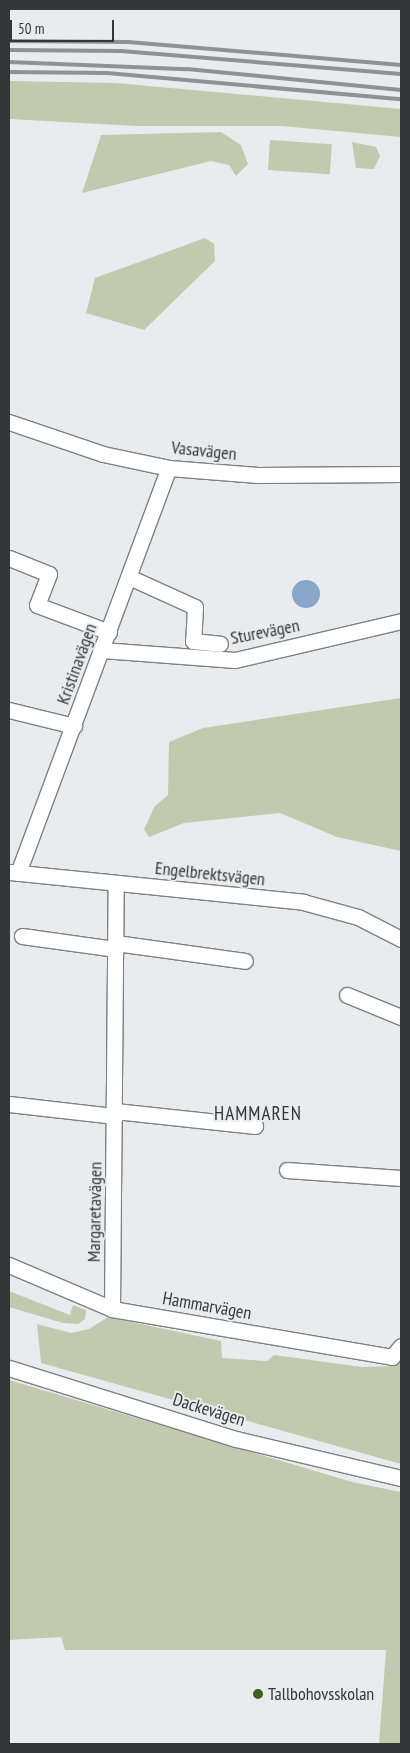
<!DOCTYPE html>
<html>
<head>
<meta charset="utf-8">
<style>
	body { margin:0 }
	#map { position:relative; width:410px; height:1753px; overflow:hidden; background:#eaebee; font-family:"PT Sans Narrow",sans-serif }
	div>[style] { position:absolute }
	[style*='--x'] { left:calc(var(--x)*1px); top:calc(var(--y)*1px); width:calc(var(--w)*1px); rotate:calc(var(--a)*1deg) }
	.green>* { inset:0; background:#c3c9ae; transform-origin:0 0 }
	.water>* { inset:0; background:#8aa7c9 }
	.round { border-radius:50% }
	.roads { filter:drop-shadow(1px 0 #7f8082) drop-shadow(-1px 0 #7f8082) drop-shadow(0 1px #7f8082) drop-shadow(0 -1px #7f8082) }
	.minor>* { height:15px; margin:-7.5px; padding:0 7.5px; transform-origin:7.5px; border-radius:7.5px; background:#fff }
	.rail>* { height:4px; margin:-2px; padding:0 2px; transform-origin:2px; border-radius:2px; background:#909193 }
	.dots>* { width:14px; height:14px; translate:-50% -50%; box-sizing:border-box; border:2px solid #eaebee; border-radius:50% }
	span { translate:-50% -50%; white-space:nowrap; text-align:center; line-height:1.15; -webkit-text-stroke:4px #eaebee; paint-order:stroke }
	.street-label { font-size:18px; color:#353637 }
	.poi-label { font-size:18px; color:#353637 }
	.left { translate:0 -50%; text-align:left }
	.neighbourhood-label { font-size:19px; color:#353637; letter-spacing:1px }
	.frame { position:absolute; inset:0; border:10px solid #353637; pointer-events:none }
	.scale { position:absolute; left:10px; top:20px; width:104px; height:22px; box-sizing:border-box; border:2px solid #353637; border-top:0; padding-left:6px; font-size:15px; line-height:18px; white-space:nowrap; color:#353637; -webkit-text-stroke:4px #eaebee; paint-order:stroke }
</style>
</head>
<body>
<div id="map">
	<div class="green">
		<div style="clip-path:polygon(9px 81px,116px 83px,401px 109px,401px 137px,282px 126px,136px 126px,9px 119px)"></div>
		<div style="clip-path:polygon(221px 132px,241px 145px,248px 164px,236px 176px,229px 165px,211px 161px,82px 193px,101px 135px)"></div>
		<div style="left:270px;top:140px;width:62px;height:30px;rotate:4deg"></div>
		<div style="clip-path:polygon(352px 142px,376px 147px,380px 156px,374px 169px,356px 168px)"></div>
		<div style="clip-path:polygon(205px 238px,214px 244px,215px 261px,144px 330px,86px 313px,95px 278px)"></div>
		<div style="clip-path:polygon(401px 698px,401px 851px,337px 837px,280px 813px,184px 823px,149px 837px,144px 829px,155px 806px,168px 795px,169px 742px,203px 728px)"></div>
		<div style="clip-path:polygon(9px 1291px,70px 1315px,73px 1305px,86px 1310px,85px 1319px,78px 1324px,63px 1323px,9px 1307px)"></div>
		<div style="clip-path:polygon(108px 1317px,221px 1341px,222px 1358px,267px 1361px,274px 1355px,362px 1367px,393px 1366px,401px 1361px,401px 1464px,41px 1363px,37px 1324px,71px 1333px,89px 1329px)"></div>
		<div style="clip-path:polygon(9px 1380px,352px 1482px,401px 1492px,401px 1744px,379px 1744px,386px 1650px,65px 1650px,61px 1637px,9px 1640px)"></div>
	</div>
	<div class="water">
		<div class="round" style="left:292px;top:580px;width:28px;height:28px"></div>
	</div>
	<div class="roads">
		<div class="minor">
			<div style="--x:9;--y:422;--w:99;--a:18.8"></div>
			<div style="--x:103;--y:454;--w:67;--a:12"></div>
			<div style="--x:169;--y:468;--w:89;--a:4.5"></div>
			<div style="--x:258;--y:475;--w:143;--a:-0.4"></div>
			<div style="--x:9;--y:558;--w:43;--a:21.8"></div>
			<div style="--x:49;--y:574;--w:33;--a:111"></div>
			<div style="--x:37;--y:605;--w:77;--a:20.6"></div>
			<div style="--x:129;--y:577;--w:72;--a:24.4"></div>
			<div style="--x:195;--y:607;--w:34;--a:93"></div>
			<div style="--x:193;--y:641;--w:27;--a:6"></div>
			<div style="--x:102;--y:650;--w:133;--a:4.3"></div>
			<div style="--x:235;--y:660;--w:171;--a:-13.2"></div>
			<div style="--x:9;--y:710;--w:67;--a:13.8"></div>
			<div style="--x:10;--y:872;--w:295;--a:5.8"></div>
			<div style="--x:303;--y:902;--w:57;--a:15.3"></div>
			<div style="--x:358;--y:917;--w:48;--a:27.1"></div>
			<div style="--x:18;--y:873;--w:432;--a:-69.6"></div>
			<div style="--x:22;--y:936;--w:95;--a:7.9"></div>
			<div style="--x:116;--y:943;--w:130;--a:7.9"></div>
			<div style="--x:347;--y:995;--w:58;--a:22.2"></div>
			<div style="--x:9;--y:1104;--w:107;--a:6.5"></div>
			<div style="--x:115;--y:1111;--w:141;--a:6.1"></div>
			<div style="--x:287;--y:1170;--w:114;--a:4"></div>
			<div style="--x:9;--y:1265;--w:112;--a:23.1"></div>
			<div style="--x:112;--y:1309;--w:284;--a:9.7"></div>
			<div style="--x:392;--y:1357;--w:14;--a:-51"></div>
			<div style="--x:112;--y:1309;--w:426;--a:-89.5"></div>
			<div style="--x:9;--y:1368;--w:238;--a:17.4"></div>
			<div style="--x:236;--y:1439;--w:170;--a:13.3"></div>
		</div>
	</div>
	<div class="rail">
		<div style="--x:9;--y:41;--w:119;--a:0.5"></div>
		<div style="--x:128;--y:42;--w:274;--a:4.8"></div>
		<div style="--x:9;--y:50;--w:112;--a:0.5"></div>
		<div style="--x:121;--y:51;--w:281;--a:4.7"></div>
		<div style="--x:9;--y:62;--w:178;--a:2.3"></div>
		<div style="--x:187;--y:69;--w:215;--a:5.6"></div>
		<div style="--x:9;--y:72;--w:98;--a:0.6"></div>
		<div style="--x:107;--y:73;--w:295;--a:5.1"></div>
	</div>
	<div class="dots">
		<div style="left:258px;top:1694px;background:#366321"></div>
	</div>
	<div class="street-label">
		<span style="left:204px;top:451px;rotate:6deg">Vasavägen</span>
		<span style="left:265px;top:632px;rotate:-11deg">Sturevägen</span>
		<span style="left:77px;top:664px;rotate:-70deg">Kristinavägen</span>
		<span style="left:210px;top:874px;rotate:6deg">Engelbrektsvägen</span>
		<span style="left:95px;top:1212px;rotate:-89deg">Margaretavägen</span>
		<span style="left:207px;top:1306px;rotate:10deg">Hammarvägen</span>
		<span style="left:209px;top:1410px;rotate:17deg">Dackevägen</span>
	</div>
	<div class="poi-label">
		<span class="left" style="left:268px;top:1694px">Tallbohovsskolan</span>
	</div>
	<div class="neighbourhood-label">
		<span style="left:258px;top:1114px">HAMMAREN</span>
	</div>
	<div class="frame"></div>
	<div class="scale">50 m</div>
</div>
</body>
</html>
